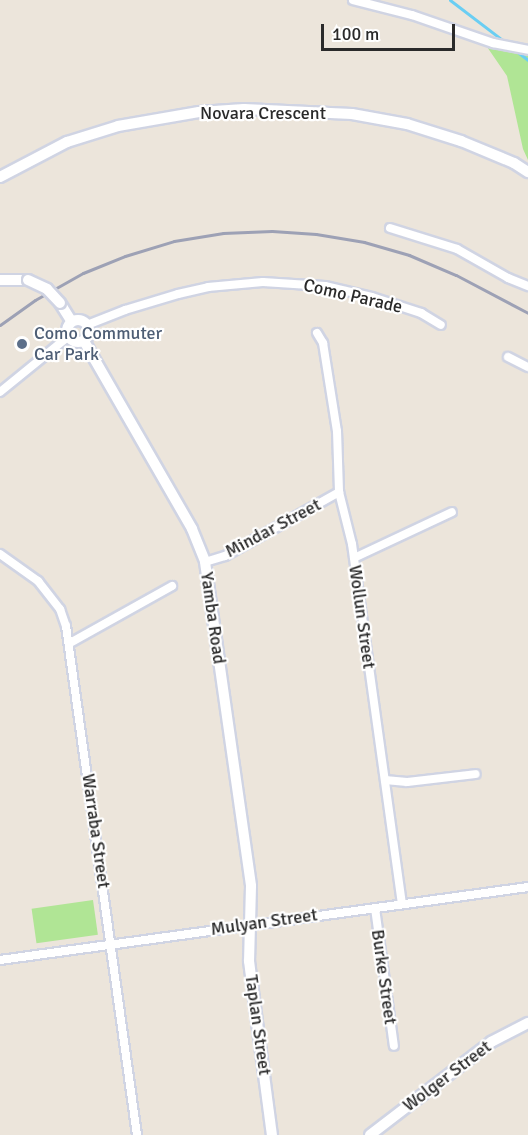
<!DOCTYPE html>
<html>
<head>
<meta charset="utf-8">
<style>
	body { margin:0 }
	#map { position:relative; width:528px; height:1135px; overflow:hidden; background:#ece5db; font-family:Signika,sans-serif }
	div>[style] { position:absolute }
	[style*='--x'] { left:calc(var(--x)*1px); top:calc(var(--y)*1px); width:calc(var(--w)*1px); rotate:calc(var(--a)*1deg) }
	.green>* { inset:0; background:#b0e595; transform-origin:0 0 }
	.stream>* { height:3px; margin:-1.5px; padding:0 1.5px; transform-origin:1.5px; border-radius:1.5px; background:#6acef3 }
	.roads { filter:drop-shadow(2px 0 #d0d4e3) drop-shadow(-2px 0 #d0d4e3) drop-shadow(0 2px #d0d4e3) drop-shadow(0 -2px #d0d4e3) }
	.street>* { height:8px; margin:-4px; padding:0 4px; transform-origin:4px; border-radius:4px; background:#fff }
	.secondary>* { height:10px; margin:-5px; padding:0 5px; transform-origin:5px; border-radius:5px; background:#fff }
	.secondary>.ring { margin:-5px; padding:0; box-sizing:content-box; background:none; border:10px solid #fff; border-radius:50% }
	.rail>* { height:3px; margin:-1.5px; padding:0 1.5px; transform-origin:1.5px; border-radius:1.5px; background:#9da1b5 }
	.bridges { filter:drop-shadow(2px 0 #d0d4e3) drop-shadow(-2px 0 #d0d4e3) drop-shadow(0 2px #d0d4e3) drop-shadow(0 -2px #d0d4e3) }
	.secondary-bridge>* { height:10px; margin:-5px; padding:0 5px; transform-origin:5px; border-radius:5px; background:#fff }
	.dots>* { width:16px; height:16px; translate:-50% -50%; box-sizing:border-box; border:3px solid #fff; border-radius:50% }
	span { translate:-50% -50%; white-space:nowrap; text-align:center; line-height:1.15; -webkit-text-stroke:4.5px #fff; paint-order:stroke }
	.street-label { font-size:18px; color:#2a2a2a }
	.service-label { font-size:18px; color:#4e5e75 }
	.left { translate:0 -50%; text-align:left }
	.scale { position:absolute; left:321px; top:24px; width:134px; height:27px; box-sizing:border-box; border:3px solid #2a2a2a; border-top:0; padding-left:8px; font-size:18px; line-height:21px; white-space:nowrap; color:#2a2a2a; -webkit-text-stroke:4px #fff; paint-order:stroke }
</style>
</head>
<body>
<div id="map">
	<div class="green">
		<div style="clip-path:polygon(483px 41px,528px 50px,528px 160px,523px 149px,507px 76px)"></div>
		<div style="left:93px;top:900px;width:35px;height:62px;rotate:82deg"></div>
	</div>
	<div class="stream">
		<div style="--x:450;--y:0;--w:69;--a:37.4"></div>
		<div style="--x:515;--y:50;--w:16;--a:38"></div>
	</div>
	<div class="roads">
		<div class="street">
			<div style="--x:353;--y:0;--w:61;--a:14.3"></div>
			<div style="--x:412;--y:15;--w:86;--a:19.1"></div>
			<div style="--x:493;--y:43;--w:36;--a:11"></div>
			<div style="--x:390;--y:228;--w:70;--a:17.4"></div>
			<div style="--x:457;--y:249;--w:59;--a:29.6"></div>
			<div style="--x:508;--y:278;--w:22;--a:22"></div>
			<div style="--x:87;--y:325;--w:41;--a:-21.5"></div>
			<div style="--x:125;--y:310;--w:55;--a:-16.8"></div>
			<div style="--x:178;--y:294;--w:31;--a:-13"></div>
			<div style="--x:208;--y:287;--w:55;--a:-5.2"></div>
			<div style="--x:263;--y:282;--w:62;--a:3.7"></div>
			<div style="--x:325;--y:286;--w:48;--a:13.2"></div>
			<div style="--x:372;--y:297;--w:52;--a:18.1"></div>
			<div style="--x:421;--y:313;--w:23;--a:31"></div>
			<div style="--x:317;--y:333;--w:12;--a:59"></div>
			<div style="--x:323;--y:343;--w:89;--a:81"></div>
			<div style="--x:337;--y:431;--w:61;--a:88.1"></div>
			<div style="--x:339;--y:492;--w:54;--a:76"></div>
			<div style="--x:352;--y:544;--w:363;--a:82.1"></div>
			<div style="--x:508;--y:357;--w:22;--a:27"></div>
			<div style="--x:0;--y:392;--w:89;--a:-39.1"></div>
			<div style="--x:0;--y:554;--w:47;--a:35.4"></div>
			<div style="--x:38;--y:581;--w:36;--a:52"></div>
			<div style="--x:60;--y:609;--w:18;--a:71"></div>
			<div style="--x:66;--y:626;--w:514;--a:82.06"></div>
			<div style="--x:354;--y:558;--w:108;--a:-25.1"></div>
			<div style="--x:205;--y:562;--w:21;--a:-17"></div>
			<div style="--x:225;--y:556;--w:131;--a:-29.3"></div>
			<div style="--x:70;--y:643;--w:117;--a:-29.2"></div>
			<div style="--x:385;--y:780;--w:22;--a:5"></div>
			<div style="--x:407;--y:782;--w:69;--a:-6.6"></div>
			<div style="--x:375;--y:908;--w:139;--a:82.2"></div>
			<div style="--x:0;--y:960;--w:533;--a:-7.87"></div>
		</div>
		<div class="secondary">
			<div style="--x:0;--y:177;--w:76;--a:-27.6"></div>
			<div style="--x:67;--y:142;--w:53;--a:-17.4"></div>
			<div style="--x:118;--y:126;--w:82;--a:-9.8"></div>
			<div style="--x:199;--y:112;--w:45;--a:-3.8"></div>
			<div style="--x:244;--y:109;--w:108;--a:2.7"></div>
			<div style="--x:352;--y:114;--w:56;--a:10.3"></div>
			<div style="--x:407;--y:124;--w:57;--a:17.5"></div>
			<div style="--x:461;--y:141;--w:57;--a:22.5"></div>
			<div style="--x:514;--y:163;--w:17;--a:33"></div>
			<div style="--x:0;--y:280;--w:28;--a:0"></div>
			<div style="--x:60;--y:303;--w:22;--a:58"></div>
			<div class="ring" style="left:67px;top:320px;width:12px;height:12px"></div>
			<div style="--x:84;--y:341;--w:217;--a:60.1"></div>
			<div style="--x:192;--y:529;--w:35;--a:68"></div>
			<div style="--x:205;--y:562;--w:327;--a:81.9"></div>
			<div style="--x:251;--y:886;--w:75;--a:91.5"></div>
			<div style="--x:249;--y:961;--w:176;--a:82.5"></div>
			<div style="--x:370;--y:1135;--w:153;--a:-37.5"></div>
			<div style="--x:491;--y:1042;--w:42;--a:-27.2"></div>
		</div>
	</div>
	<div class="rail">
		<div style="--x:0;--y:325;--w:43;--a:-35.5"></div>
		<div style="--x:35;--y:300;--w:55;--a:-29.4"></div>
		<div style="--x:83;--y:273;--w:45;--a:-22"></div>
		<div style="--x:125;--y:256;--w:51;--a:-17"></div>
		<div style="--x:174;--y:241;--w:50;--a:-9.3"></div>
		<div style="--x:223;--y:233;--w:49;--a:-2.3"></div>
		<div style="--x:272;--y:231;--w:44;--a:3.9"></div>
		<div style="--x:316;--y:234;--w:49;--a:9.5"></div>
		<div style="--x:364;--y:242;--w:47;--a:16.1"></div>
		<div style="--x:409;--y:255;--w:51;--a:23.1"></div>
		<div style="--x:456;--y:275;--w:81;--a:27.8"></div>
	</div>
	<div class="bridges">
		<div class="secondary-bridge">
			<div style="--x:28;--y:280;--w:21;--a:25"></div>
			<div style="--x:47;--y:289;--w:19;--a:47"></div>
		</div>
	</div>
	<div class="dots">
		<div style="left:22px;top:344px;background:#5c6f8a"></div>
	</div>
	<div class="street-label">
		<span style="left:263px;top:113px">Novara Crescent</span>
		<span style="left:353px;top:296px;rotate:13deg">Como Parade</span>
		<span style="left:273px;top:528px;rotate:-28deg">Mindar Street</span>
		<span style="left:362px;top:617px;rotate:82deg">Wollun Street</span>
		<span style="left:213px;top:618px;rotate:82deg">Yamba Road</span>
		<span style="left:96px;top:831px;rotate:82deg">Warraba Street</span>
		<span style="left:264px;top:922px;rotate:-8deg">Mulyan Street</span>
		<span style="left:384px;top:977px;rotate:82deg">Burke Street</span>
		<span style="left:258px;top:1025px;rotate:82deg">Taplan Street</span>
		<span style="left:447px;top:1076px;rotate:-37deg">Wolger Street</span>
	</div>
	<div class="service-label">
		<span class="left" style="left:34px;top:344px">Como Commuter<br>Car Park</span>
	</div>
	<div class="scale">100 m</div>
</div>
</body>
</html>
